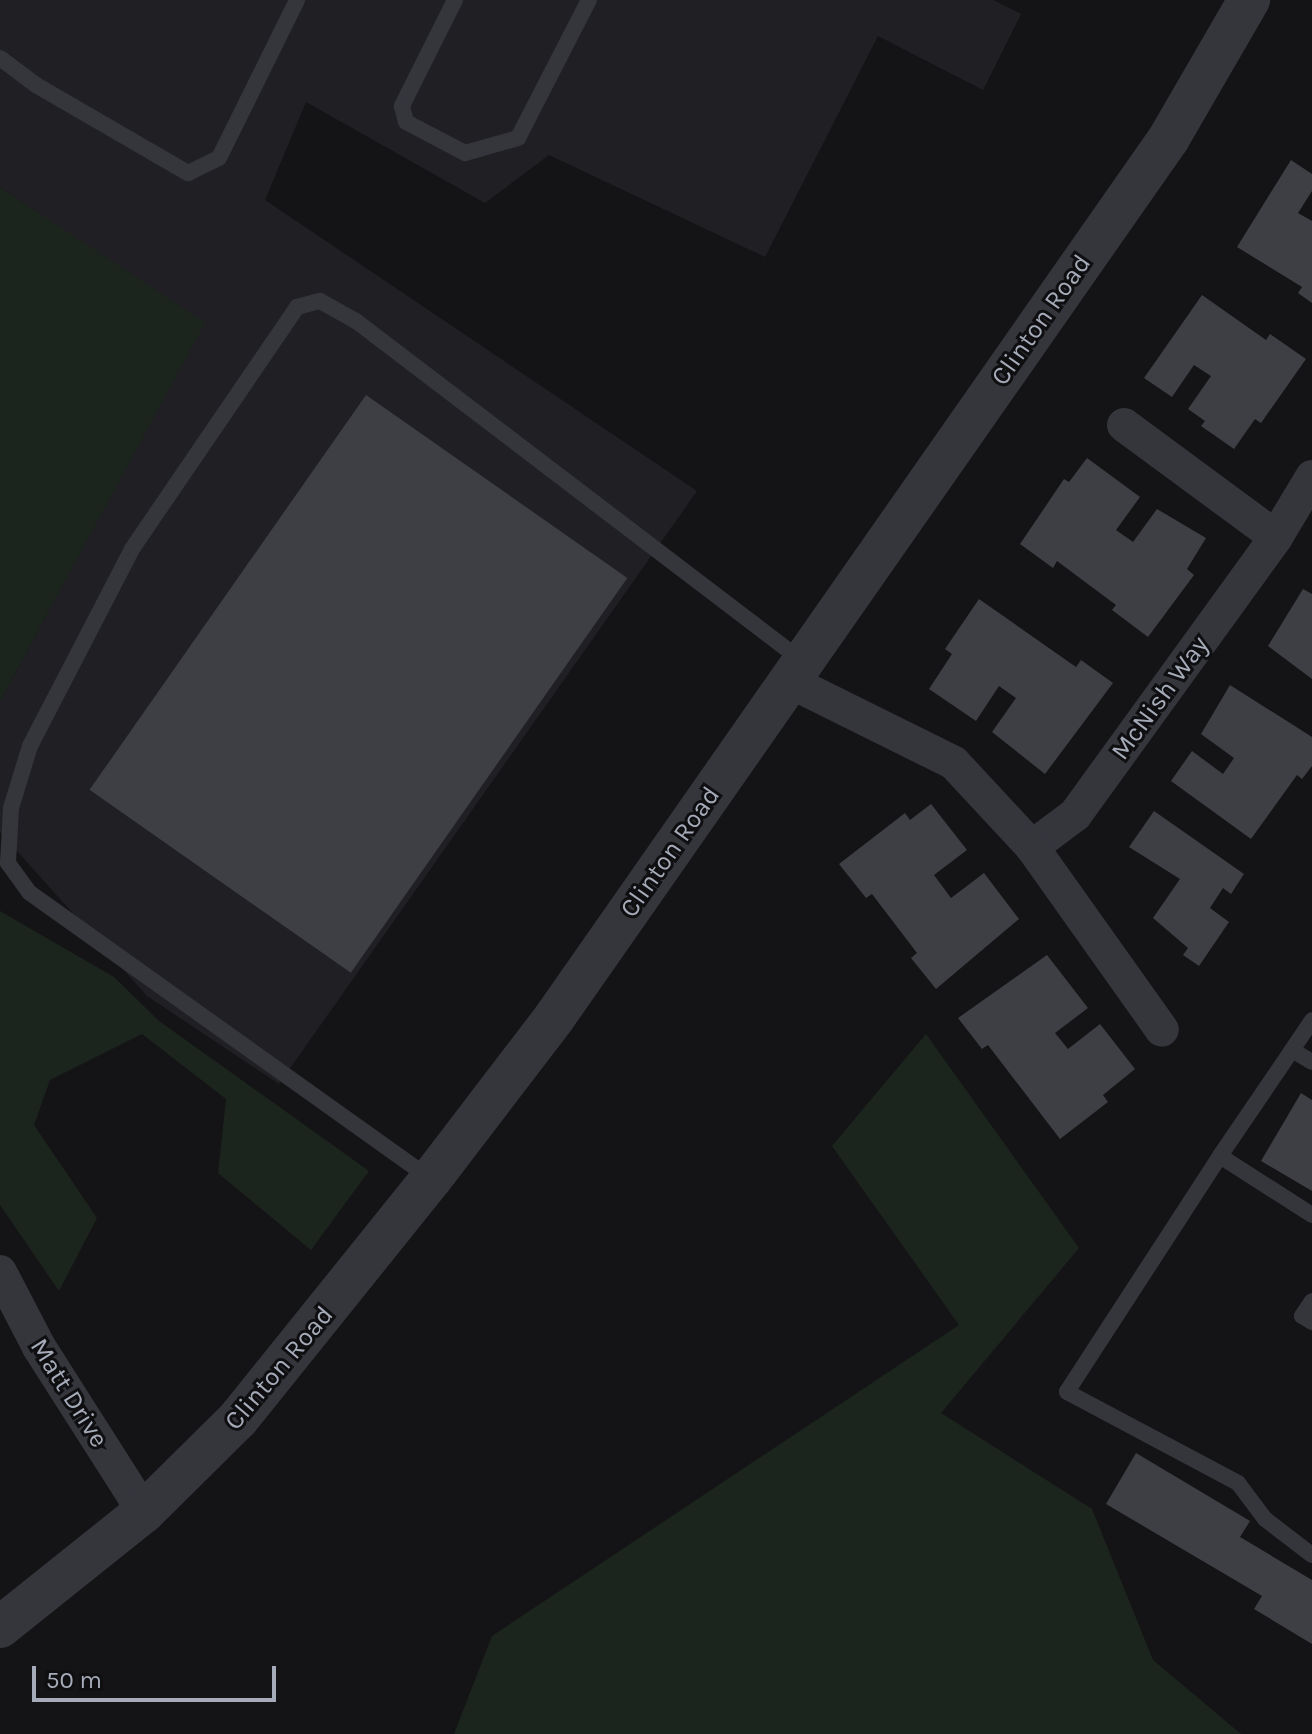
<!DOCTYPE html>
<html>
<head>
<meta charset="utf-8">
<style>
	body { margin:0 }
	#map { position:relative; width:1312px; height:1734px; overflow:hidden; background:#141416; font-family:Karla,sans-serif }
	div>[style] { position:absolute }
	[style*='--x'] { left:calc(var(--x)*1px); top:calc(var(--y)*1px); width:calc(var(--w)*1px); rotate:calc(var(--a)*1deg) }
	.built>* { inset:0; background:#202024 }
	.green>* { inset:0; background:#1c251d }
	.building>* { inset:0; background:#3e3f44; transform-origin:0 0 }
	.service>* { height:16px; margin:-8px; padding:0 8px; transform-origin:8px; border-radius:8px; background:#35363c }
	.minor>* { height:34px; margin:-17px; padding:0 17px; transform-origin:17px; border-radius:17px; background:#35363c }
	.tertiary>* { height:42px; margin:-21px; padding:0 21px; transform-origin:21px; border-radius:21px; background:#35363c }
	span { translate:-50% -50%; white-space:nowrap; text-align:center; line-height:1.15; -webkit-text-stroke:6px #0f0f11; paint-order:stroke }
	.street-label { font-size:26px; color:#a5abb8 }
	.scale { position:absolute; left:32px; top:1666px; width:244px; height:36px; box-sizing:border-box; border:4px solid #a5abb8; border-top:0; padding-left:10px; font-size:24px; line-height:28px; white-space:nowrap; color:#a5abb8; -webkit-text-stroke:6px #0f0f11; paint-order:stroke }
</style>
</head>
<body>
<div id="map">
	<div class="built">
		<div style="clip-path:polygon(0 0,993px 0,1021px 14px,983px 90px,878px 36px,765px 257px,549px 155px,485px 203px,306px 102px,265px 200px,697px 491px,279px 1084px,147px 996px,0 832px,0 701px,204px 324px,0 187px)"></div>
	</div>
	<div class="green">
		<div style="clip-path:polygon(0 187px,205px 323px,0 701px)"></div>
		<div style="clip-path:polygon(0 911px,114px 977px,159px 1021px,369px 1171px,311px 1250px,218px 1173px,226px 1099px,142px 1034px,50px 1080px,34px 1125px,97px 1218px,59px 1291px,0 1205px)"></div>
		<div style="clip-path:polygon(926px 1034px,1079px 1248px,941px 1413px,1092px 1509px,1153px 1660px,1241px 1734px,454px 1734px,492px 1636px,959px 1325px,832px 1146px)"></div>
	</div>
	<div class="building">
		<div style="clip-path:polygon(1291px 160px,1312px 174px,1312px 191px,1298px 213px,1312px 221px,1312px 303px,1298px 293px,1302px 287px,1237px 247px)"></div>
		<div style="clip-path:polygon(1202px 295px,1266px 340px,1270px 334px,1306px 359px,1261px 423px,1255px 419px,1234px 449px,1201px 426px,1205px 421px,1188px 409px,1211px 376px,1194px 365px,1172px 397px,1144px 378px)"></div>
		<div style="left:366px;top:395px;width:319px;height:482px;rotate:35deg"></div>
		<div style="clip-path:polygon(1087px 458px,1140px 497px,1116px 530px,1133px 542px,1157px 509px,1206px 538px,1187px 569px,1194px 575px,1148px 637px,1112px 610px,1116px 605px,1057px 561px,1053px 568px,1020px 544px,1064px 479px,1069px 482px)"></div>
		<div style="clip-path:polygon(1303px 589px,1312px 594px,1312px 679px,1268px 646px)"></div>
		<div style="clip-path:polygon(979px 599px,1076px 667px,1081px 660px,1113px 683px,1045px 774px,992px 732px,1016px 698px,999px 686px,976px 721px,929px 689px,952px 654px,945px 649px)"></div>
		<div style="clip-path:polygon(1230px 685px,1312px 737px,1312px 766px,1302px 779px,1297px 775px,1251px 839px,1171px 781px,1192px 751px,1223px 774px,1234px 758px,1201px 734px)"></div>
		<div style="clip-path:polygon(931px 804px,967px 850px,934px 875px,951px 898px,984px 873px,1019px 919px,936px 989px,911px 958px,917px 953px,872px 894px,866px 898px,839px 864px,905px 813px,910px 820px)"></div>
		<div style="clip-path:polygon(1154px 811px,1244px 874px,1231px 894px,1223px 888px,1210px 908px,1229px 922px,1199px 966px,1183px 955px,1188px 948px,1153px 918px,1180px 879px,1129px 847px)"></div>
		<div style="clip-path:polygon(1047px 955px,1088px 1008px,1055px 1033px,1068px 1049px,1100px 1024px,1135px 1069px,1103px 1095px,1108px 1102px,1060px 1139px,988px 1045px,982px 1049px,958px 1018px)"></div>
		<div style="clip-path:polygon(1301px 1093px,1312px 1100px,1312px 1191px,1261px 1161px)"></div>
		<div style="clip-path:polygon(1136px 1453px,1250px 1521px,1240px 1537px,1312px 1580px,1312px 1644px,1254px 1609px,1262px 1596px,1106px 1504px)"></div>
	</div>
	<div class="service">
		<div style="--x:455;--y:0;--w:119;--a:116.6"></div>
		<div style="--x:402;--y:106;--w:16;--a:76"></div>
		<div style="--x:406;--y:122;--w:67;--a:27.7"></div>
		<div style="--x:465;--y:153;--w:55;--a:-15.8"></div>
		<div style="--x:518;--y:138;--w:155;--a:-62.8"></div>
		<div style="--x:0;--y:58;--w:45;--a:36.9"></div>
		<div style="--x:36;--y:85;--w:176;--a:30.1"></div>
		<div style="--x:188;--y:173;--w:34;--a:-26"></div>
		<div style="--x:219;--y:158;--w:176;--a:-63.7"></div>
		<div style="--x:1292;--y:1050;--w:36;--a:-56"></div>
		<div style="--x:1312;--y:1062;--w:23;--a:-149"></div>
		<div style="--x:1292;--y:1050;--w:128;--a:124.2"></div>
		<div style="--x:1220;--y:1156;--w:109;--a:32.7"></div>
		<div style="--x:1220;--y:1156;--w:281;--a:123"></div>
		<div style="--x:1067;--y:1392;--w:194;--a:28"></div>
		<div style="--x:1238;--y:1483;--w:45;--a:53.1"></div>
		<div style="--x:1265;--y:1519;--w:59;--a:37.5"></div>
		<div style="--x:431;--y:1179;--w:494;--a:-144.5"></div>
		<div style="--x:29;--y:892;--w:36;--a:-126"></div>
		<div style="--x:8;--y:863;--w:55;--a:-86.9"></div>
		<div style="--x:11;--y:808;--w:65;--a:-73"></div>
		<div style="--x:30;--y:746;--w:222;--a:-62.6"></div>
		<div style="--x:132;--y:549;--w:293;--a:-55.7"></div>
		<div style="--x:297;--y:307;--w:24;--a:-15"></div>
		<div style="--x:320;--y:301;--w:41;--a:29.1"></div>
		<div style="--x:356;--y:321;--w:559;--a:37.3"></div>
		<div style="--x:1312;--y:1301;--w:18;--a:124"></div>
		<div style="--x:1302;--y:1316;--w:12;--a:31"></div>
	</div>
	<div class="minor">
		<div style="--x:1124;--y:425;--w:189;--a:36.4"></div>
		<div style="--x:789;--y:681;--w:184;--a:26.4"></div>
		<div style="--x:954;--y:763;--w:115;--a:47.1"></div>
		<div style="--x:1032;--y:847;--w:54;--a:-36.7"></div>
		<div style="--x:1075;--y:815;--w:343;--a:-54.1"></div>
		<div style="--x:1276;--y:537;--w:70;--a:-59"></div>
		<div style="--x:1032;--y:847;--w:224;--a:54.6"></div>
		<div style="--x:0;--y:1272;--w:85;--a:62.5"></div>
		<div style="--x:39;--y:1347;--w:196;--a:57.5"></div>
	</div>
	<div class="tertiary">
		<div style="--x:0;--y:1627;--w:184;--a:-38.6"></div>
		<div style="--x:144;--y:1512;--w:132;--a:-44.7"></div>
		<div style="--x:238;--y:1419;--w:308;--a:-51.2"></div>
		<div style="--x:431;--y:1179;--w:203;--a:-52.6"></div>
		<div style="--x:554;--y:1018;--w:1074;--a:-55.05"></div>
		<div style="--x:1169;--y:138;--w:160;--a:-59.9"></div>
	</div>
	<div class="street-label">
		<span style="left:1041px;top:320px;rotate:-55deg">Clinton Road</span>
		<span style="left:1160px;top:698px;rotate:-54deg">McNish Way</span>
		<span style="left:670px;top:852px;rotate:-55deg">Clinton Road</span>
		<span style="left:279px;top:1368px;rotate:-50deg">Clinton Road</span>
		<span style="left:69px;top:1393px;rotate:58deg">Matt Drive</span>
	</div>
	<div class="scale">50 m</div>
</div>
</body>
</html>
